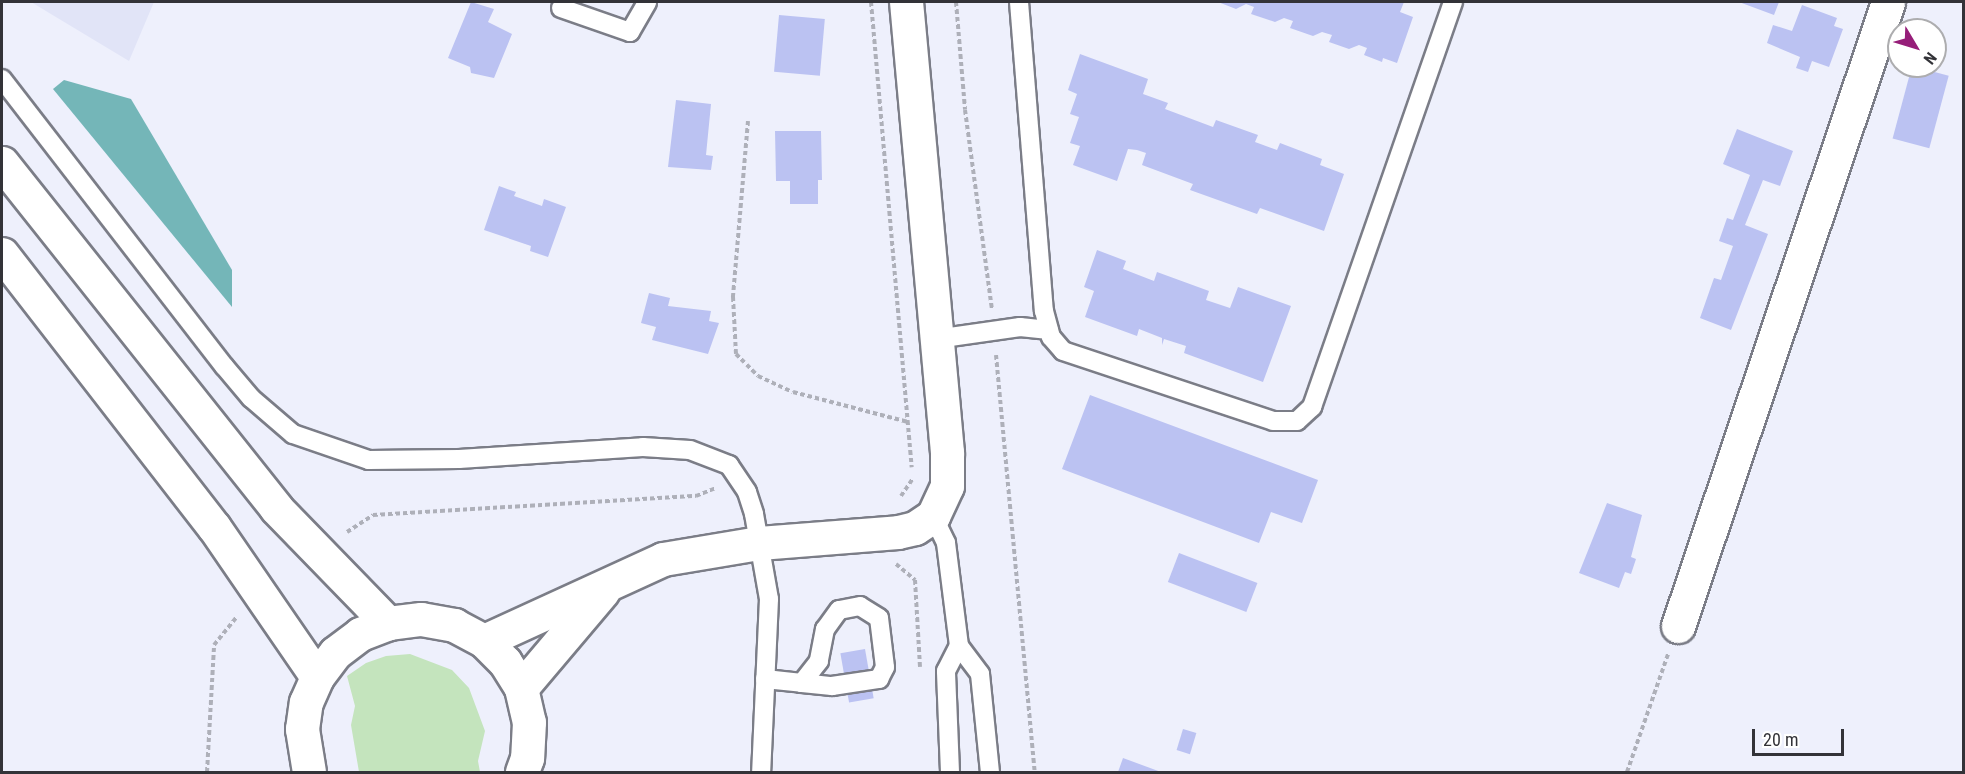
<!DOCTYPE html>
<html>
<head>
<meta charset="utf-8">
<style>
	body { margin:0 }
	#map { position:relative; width:1965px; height:774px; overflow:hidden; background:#eef0fc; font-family:"Roboto Condensed",sans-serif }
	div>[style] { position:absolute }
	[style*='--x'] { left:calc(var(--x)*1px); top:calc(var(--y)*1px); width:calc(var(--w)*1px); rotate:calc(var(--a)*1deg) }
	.built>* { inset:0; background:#e1e4f7 }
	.green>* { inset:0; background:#c4e4bd }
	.water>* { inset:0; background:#74b6b8 }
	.building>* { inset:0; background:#bbc2f2; transform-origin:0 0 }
	.path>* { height:4px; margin-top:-2px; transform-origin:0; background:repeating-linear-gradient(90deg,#aeb0b9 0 4.5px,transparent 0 7.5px) }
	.roads { filter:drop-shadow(2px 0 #7b7d87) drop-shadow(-2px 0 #7b7d87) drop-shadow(0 2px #7b7d87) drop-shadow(0 -2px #7b7d87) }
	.lane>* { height:18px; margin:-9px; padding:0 9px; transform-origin:9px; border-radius:9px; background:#fff }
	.street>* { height:33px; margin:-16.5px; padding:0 16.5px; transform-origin:16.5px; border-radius:16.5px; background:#fff }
	.secondary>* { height:33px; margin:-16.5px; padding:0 16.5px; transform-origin:16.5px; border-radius:16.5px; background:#fff }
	span { translate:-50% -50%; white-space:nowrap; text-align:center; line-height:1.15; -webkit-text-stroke:4.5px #fff; paint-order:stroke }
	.frame { position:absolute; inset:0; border:3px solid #333338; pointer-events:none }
	.north { position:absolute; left:1887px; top:18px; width:60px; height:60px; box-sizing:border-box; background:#fff; border:2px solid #adadaf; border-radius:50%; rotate:128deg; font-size:16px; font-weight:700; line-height:24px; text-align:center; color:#333338 }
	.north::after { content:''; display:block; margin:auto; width:21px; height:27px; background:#961e79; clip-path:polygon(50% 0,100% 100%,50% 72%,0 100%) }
	.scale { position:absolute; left:1752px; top:729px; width:92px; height:27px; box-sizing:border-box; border:3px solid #333338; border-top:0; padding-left:8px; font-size:18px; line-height:21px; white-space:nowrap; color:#333338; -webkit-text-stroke:4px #fff; paint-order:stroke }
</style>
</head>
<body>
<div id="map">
	<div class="built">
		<div style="clip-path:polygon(31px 2px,154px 2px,129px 61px)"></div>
	</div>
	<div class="green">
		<div style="clip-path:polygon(410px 654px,452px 670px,469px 688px,485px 731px,478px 761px,480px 772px,359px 772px,351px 725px,355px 706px,347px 676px,366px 663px,386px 656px)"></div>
	</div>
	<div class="water">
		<div style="clip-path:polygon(64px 80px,131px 99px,232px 270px,232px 307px,53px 89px)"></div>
	</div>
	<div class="building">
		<div style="clip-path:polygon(471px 2px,494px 9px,488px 22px,512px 34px,494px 78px,471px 73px,470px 67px,448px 58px)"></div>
		<div style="clip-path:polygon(1218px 2px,1404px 2px,1400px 12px,1413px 17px,1397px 63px,1383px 58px,1382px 62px,1364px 55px,1367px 48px,1359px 45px,1349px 49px,1329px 42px,1332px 35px,1322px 32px,1313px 36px,1290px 28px,1293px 21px,1284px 18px,1275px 22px,1251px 14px,1254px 7px,1246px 4px,1236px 9px)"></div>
		<div style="clip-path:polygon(1739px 2px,1779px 2px,1774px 15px)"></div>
		<div style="clip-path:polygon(1802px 5px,1837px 18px,1834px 26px,1843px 29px,1829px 67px,1812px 61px,1808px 72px,1796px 68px,1800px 57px,1767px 43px,1773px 25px,1792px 31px)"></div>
		<div style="left:779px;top:15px;width:46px;height:57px;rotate:5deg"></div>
		<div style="clip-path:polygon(1080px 54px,1148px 79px,1143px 94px,1168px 103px,1165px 109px,1213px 127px,1216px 120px,1258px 135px,1255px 142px,1277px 150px,1280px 143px,1322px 159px,1320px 165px,1344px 174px,1324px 231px,1260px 208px,1257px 214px,1190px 190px,1193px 184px,1142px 165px,1146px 153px,1137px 150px,1128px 149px,1117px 181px,1073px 165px,1080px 146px,1070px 143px,1079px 117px,1070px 114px,1077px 94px,1068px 90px)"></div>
		<div style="left:1912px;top:66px;width:38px;height:75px;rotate:15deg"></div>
		<div style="clip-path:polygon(676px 100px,711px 104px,706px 155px,713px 156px,711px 170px,668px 167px)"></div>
		<div style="clip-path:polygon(1737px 129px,1793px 151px,1780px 186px,1763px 180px,1745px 225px,1768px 234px,1731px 330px,1700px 318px,1714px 278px,1721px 280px,1733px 246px,1719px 241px,1727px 218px,1733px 220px,1750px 175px,1723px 164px)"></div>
		<div style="clip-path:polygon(775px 131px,821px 131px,822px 180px,818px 180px,818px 204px,790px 204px,790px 181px,776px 181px)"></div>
		<div style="clip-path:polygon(499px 186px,516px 192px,514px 196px,542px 206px,544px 199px,566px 207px,548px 257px,530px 251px,531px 246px,484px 230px)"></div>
		<div style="clip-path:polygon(1097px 250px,1126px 261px,1123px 269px,1154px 281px,1157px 272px,1209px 291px,1206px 300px,1230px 308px,1238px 287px,1291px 306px,1263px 382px,1184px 353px,1186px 346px,1164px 339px,1162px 345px,1162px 338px,1139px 329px,1137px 336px,1085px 317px,1094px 291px,1084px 287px)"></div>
		<div style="clip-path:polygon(649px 293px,670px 298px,668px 306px,711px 311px,709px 321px,719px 323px,708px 354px,652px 340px,656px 327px,641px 323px)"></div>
		<div style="clip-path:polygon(1090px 395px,1318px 480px,1302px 523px,1271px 512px,1259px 543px,1062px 469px)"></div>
		<div style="clip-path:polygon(1607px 503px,1642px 515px,1631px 557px,1636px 559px,1631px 574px,1625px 572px,1619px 588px,1579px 573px)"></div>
		<div style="left:1179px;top:553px;width:84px;height:31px;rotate:21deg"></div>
		<div style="left:865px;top:649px;width:50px;height:25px;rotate:80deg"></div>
		<div style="left:1183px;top:729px;width:14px;height:22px;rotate:17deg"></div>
		<div style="clip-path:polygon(1123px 758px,1161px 772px,1118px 772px)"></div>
	</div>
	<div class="path">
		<div style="--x:871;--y:2;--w:467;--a:85"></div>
		<div style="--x:956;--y:2;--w:108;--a:85.2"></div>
		<div style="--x:965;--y:110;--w:201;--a:82.3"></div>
		<div style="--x:748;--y:121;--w:177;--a:94.9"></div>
		<div style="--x:733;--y:297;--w:57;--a:87"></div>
		<div style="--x:736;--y:354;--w:31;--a:45"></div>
		<div style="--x:758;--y:376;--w:38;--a:25"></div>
		<div style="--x:793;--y:392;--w:119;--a:14.6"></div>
		<div style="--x:996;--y:355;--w:419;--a:84.7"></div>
		<div style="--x:901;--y:496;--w:22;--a:-56"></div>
		<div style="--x:347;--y:532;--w:31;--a:-33"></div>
		<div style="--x:373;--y:515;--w:324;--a:-3.4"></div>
		<div style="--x:696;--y:496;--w:22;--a:-22"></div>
		<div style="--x:896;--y:564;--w:25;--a:40"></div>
		<div style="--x:915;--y:580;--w:87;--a:86.7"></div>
		<div style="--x:207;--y:772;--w:127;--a:-86.8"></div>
		<div style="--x:214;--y:645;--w:36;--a:-51"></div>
		<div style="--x:1627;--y:772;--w:125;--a:-70.8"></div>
	</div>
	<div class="roads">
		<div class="lane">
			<div style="--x:1019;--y:2;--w:310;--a:85.4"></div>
			<div style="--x:1044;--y:311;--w:27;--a:75"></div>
			<div style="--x:1051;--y:337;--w:18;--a:49"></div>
			<div style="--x:1063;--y:351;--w:221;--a:18.4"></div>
			<div style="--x:1273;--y:421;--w:24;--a:0"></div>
			<div style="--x:1297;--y:421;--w:21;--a:-43"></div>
			<div style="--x:1312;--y:407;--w:429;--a:-70.8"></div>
			<div style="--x:561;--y:8;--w:73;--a:19.2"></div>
			<div style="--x:630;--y:32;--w:34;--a:-60"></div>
			<div style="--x:2;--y:79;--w:363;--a:52.3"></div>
			<div style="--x:224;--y:366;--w:42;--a:49.8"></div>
			<div style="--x:251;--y:398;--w:55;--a:40.6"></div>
			<div style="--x:293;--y:434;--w:80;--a:18.9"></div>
			<div style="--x:369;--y:460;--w:90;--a:-0.6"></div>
			<div style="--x:459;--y:459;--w:184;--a:-3.7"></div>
			<div style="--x:643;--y:447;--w:47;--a:3.7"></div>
			<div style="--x:690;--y:450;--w:42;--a:21"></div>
			<div style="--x:729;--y:465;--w:32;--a:56"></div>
			<div style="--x:747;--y:492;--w:23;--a:72"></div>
			<div style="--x:754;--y:514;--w:86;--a:80"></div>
			<div style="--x:769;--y:599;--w:173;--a:92.6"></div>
			<div style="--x:936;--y:339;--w:85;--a:-8.1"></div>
			<div style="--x:1020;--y:327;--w:29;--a:6"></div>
			<div style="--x:933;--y:516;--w:30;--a:64"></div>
			<div style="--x:946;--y:543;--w:104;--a:82.8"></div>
			<div style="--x:959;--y:646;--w:35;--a:53"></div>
			<div style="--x:980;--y:674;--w:99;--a:84.2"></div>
			<div style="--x:765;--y:679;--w:37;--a:6"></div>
			<div style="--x:802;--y:683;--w:30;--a:6"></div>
			<div style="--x:832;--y:686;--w:48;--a:-8.5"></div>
			<div style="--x:879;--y:679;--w:13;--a:-63"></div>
			<div style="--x:885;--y:667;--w:49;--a:-97"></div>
			<div style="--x:879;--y:618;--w:22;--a:-148"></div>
			<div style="--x:860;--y:606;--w:21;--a:169"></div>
			<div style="--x:839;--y:610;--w:24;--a:126"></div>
			<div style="--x:825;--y:629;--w:33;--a:101"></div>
			<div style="--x:819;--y:661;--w:28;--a:128"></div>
			<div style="--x:950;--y:772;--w:101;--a:-92.3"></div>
			<div style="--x:946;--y:671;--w:28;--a:-63"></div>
		</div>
		<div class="street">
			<div style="--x:1678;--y:626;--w:658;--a:-71.4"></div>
		</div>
		<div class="secondary">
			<div style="--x:2;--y:163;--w:441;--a:51.5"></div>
			<div style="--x:276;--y:508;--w:161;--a:45.8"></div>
			<div style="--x:2;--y:254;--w:346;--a:52.2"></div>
			<div style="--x:214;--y:527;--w:182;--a:55.5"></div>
			<div style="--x:484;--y:641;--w:197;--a:-24.6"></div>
			<div style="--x:663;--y:559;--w:97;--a:-9.5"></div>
			<div style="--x:759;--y:543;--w:139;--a:-4.5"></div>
			<div style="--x:898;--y:532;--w:17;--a:-13"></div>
			<div style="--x:915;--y:528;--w:22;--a:-34"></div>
			<div style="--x:933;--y:516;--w:33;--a:-65"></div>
			<div style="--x:947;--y:486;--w:34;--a:-90"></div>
			<div style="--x:947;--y:452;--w:452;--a:-95.2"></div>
			<div style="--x:521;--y:688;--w:127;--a:-49.8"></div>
			<div style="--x:309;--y:772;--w:44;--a:-99.2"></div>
			<div style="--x:302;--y:729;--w:27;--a:-82"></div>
			<div style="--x:306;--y:702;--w:27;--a:-66"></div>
			<div style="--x:317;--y:677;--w:30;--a:-53"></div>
			<div style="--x:335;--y:653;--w:31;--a:-37"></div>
			<div style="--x:360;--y:634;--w:30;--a:-21"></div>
			<div style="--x:388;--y:623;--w:33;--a:-7"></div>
			<div style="--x:421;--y:619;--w:34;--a:10"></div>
			<div style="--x:454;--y:625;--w:34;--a:28"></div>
			<div style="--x:484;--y:641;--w:30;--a:45"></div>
			<div style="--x:505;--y:662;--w:31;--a:58"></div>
			<div style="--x:521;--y:688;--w:35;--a:77"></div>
			<div style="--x:529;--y:722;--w:36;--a:93"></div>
			<div style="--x:527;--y:758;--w:15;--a:110"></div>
		</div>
	</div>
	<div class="frame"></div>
	<div class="north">N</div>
	<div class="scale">20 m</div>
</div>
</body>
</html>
